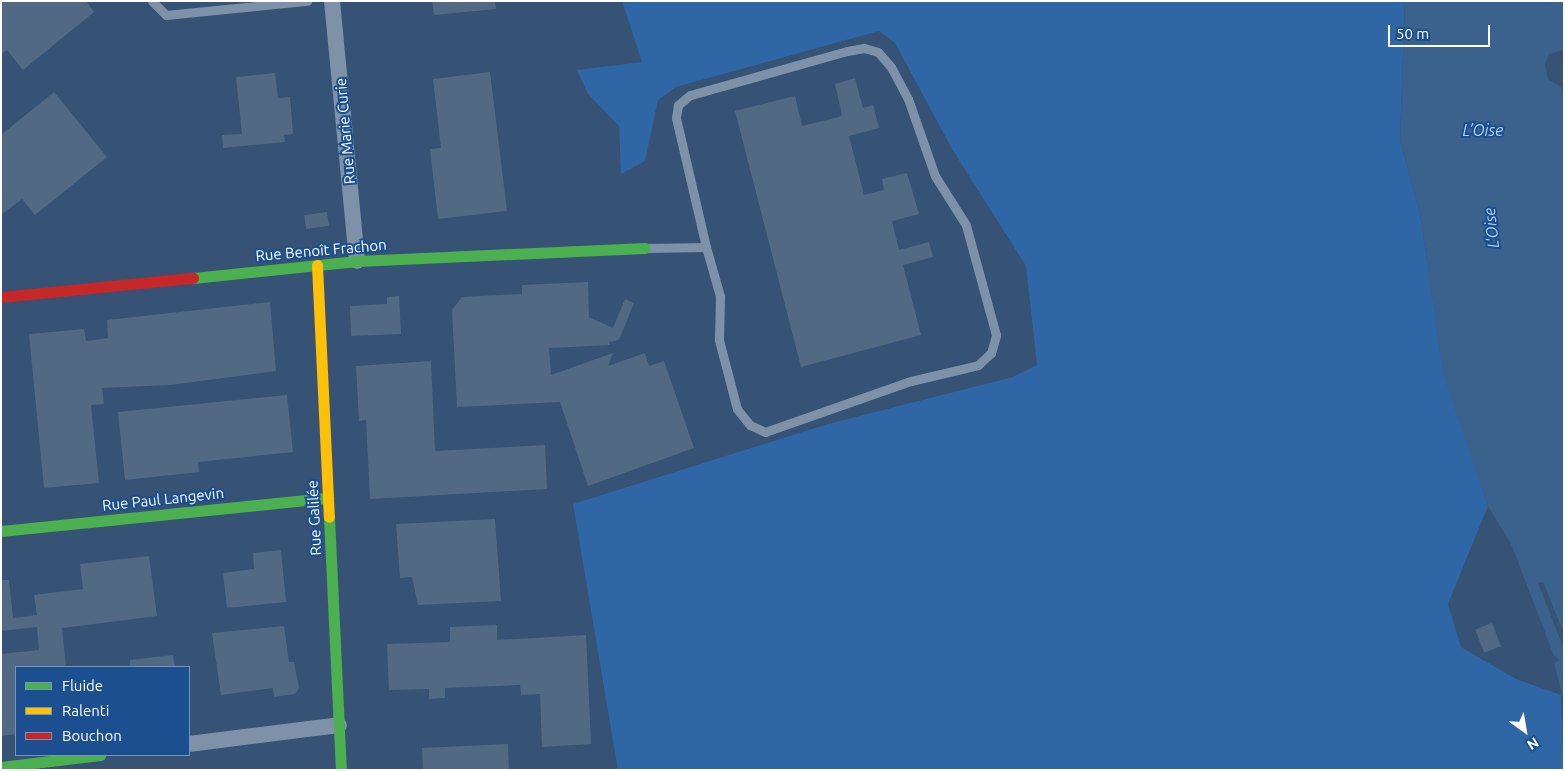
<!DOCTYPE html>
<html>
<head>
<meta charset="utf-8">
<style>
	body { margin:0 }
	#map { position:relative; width:1565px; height:771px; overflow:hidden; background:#365274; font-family:Ubuntu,sans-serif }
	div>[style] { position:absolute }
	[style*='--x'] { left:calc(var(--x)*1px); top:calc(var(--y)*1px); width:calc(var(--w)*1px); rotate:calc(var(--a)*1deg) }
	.green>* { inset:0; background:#2f66a5 }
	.water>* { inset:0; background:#3b618d }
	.building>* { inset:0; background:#526984; transform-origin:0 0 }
	.lane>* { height:9px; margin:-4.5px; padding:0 4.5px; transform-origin:4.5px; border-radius:4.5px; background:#7d92a8 }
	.street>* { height:16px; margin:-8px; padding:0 8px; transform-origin:8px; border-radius:8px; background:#7d92a8 }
	.fast>* { height:11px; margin:-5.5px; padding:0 5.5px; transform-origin:5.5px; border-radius:5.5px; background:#4caf50 }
	.slow>* { height:11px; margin:-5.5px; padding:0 5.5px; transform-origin:5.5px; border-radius:5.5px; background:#ffc107 }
	.jam>* { height:11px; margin:-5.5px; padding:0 5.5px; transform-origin:5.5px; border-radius:5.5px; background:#c62828 }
	span { translate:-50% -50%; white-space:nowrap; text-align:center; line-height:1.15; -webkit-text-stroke:4px #1b4f8f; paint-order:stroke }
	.street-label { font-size:15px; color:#fff }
	.water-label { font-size:16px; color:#b5d3f5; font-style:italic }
	.frame { position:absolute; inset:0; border:2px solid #fff; pointer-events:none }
	.legend { position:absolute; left:15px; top:666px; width:175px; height:90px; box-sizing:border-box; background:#1b4f8f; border:1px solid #7695bc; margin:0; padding:6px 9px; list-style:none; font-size:15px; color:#fff }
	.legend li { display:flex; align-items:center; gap:10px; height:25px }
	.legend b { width:25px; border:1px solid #7695bc }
	.north { position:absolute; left:1500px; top:706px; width:50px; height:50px; -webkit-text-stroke:4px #1b4f8f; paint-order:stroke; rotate:148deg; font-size:14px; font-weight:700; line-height:20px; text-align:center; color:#fff }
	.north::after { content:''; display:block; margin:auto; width:18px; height:22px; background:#fff; clip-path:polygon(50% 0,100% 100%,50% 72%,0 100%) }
	.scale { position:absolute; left:1388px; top:25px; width:102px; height:22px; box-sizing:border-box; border:2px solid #fff; border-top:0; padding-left:6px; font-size:15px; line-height:18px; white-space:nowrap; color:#fff; -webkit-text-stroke:4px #1b4f8f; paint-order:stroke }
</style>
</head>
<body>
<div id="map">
	<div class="green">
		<div style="clip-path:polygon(622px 1px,1405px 1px,1400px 140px,1420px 213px,1442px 362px,1488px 506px,1448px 604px,1461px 647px,1516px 679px,1561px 695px,1564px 770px,618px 770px,573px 504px,828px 424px,1013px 377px,1037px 365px,1026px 266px,952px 149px,895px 43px,879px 31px,676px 87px,658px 100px,645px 161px,621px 174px,619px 126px,588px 94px,577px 70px,642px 62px)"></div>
	</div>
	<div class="water">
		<div style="clip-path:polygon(1405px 1px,1564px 1px,1564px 50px,1549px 54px,1545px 64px,1548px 79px,1561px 87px,1564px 99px,1564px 634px,1543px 582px,1538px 583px,1564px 649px,1564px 702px,1554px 663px,1559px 660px,1554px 656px,1512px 546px,1488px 506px,1443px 373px,1420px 213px,1400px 140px)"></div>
	</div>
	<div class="building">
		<div style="clip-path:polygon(1px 1px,86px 1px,94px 12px,23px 70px,7px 50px,1px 54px)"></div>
		<div style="clip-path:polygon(432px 1px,495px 1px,496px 9px,434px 15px)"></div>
		<div style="clip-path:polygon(490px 72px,507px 211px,438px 219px,430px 149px,441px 148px,433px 79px)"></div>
		<div style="clip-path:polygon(275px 73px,278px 98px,290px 97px,293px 134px,284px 135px,285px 142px,223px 148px,222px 135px,242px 134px,236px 77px)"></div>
		<div style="clip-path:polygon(855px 78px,863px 108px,873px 105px,879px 128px,849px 136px,864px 195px,884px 190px,882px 179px,907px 173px,919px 214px,892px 221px,899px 250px,929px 242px,933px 257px,903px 265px,921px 335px,801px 367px,735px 111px,795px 96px,802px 126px,839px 117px,842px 115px,835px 84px)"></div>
		<div style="clip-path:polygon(54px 92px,107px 157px,35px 215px,22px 199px,1px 215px,1px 135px)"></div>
		<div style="left:327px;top:212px;width:14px;height:23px;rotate:82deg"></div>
		<div style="clip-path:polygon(588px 282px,589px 317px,613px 328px,625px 299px,634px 303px,619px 340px,609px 342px,610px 345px,549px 348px,551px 375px,613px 353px,608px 366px,645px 353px,649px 366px,664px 361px,694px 448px,588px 486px,560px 402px,457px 407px,452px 310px,462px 297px,522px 294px,522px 285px)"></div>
		<div style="clip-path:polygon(399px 296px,401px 334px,351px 336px,350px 306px,387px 304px,387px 297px)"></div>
		<div style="clip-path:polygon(270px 302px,276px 371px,170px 385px,102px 388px,104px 404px,91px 405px,99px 483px,44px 488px,29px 334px,84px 329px,86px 341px,108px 338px,107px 320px)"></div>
		<div style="clip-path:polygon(431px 361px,435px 451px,545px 445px,547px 489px,370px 499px,366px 420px,359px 421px,356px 366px)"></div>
		<div style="clip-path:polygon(287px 395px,293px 452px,198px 462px,199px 472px,125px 480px,118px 412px)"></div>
		<div style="clip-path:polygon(495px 519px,501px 601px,418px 605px,412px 577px,400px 578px,396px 524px)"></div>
		<div style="clip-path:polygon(281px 550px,286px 602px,227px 608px,223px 573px,254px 569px,253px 553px)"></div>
		<div style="clip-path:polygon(149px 556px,157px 616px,62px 628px,66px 667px,16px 667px,16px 734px,1px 736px,1px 654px,39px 650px,37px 627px,1px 631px,1px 580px,9px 580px,13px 618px,37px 615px,34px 595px,83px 589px,80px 564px)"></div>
		<div style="left:1492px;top:623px;width:25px;height:18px;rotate:69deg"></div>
		<div style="clip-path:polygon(497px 625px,497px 640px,586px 635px,591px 744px,542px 747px,540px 694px,521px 695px,520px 685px,445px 688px,445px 698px,429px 699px,429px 689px,389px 690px,387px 644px,450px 642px,450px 627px)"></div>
		<div style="clip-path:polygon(284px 626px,289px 662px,294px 662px,299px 688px,295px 694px,274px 697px,273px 688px,221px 695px,212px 633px)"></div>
		<div style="clip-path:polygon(173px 655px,175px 667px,130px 667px,130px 660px)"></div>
		<div style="clip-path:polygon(508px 744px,509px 770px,423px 770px,422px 748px)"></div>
	</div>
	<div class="lane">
		<div style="--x:152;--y:1;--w:20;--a:45"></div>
		<div style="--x:166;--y:15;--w:142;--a:-5.7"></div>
		<div style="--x:647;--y:248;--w:59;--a:-1"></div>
		<div style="--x:706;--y:247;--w:51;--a:74.1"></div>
		<div style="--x:720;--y:296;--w:44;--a:91.3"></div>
		<div style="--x:719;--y:340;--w:71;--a:75.4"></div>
		<div style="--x:737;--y:409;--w:21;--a:51"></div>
		<div style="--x:750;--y:425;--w:17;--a:25"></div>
		<div style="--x:765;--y:432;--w:155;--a:-19.3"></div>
		<div style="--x:911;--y:381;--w:69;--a:-13.4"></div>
		<div style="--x:978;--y:365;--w:18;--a:-43"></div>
		<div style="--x:991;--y:353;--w:19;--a:-74"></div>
		<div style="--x:996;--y:335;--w:114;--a:-105.3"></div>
		<div style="--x:966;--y:225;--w:58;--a:-122.3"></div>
		<div style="--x:935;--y:176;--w:82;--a:-109.3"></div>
		<div style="--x:908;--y:99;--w:36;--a:-118"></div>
		<div style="--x:891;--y:67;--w:20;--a:-131"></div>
		<div style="--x:878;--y:52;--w:15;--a:-164"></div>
		<div style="--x:864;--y:48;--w:17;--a:170"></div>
		<div style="--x:847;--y:51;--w:163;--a:164.3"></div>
		<div style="--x:690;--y:95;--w:16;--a:140"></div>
		<div style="--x:678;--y:105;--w:13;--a:99"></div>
		<div style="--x:676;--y:118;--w:132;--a:76.9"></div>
	</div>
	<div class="street">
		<div style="--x:332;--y:1;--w:261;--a:84.5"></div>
		<div style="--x:189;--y:744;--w:151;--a:-7.2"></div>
	</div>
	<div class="fast">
		<div style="--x:193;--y:278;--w:165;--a:-5.9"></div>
		<div style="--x:357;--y:261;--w:288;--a:-2.6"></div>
		<div style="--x:329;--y:517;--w:253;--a:87.3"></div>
		<div style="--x:1;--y:531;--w:329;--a:-5.8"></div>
		<div style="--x:1;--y:767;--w:100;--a:-6.9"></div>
	</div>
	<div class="slow">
		<div style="--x:317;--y:265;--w:252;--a:87.3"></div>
	</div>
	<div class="jam">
		<div style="--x:1;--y:297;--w:193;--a:-5.7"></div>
	</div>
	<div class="street-label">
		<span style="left:345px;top:131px;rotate:-95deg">Rue Marie Curie</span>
		<span style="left:321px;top:250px;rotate:-5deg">Rue Benoît Frachon</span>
		<span style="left:163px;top:499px;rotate:-6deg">Rue Paul Langevin</span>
		<span style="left:314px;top:518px;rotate:-93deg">Rue Galilée</span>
	</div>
	<div class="water-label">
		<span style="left:1483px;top:130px">L’Oise</span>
		<span style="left:1491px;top:228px;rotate:-96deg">L'Oise</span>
	</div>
	<div class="frame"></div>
	<ul class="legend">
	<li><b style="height:6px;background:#4caf50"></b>Fluide</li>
	<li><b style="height:6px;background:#ffc107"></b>Ralenti</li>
	<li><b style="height:6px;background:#c62828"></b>Bouchon</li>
	</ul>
	<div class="north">N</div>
	<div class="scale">50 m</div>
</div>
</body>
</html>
